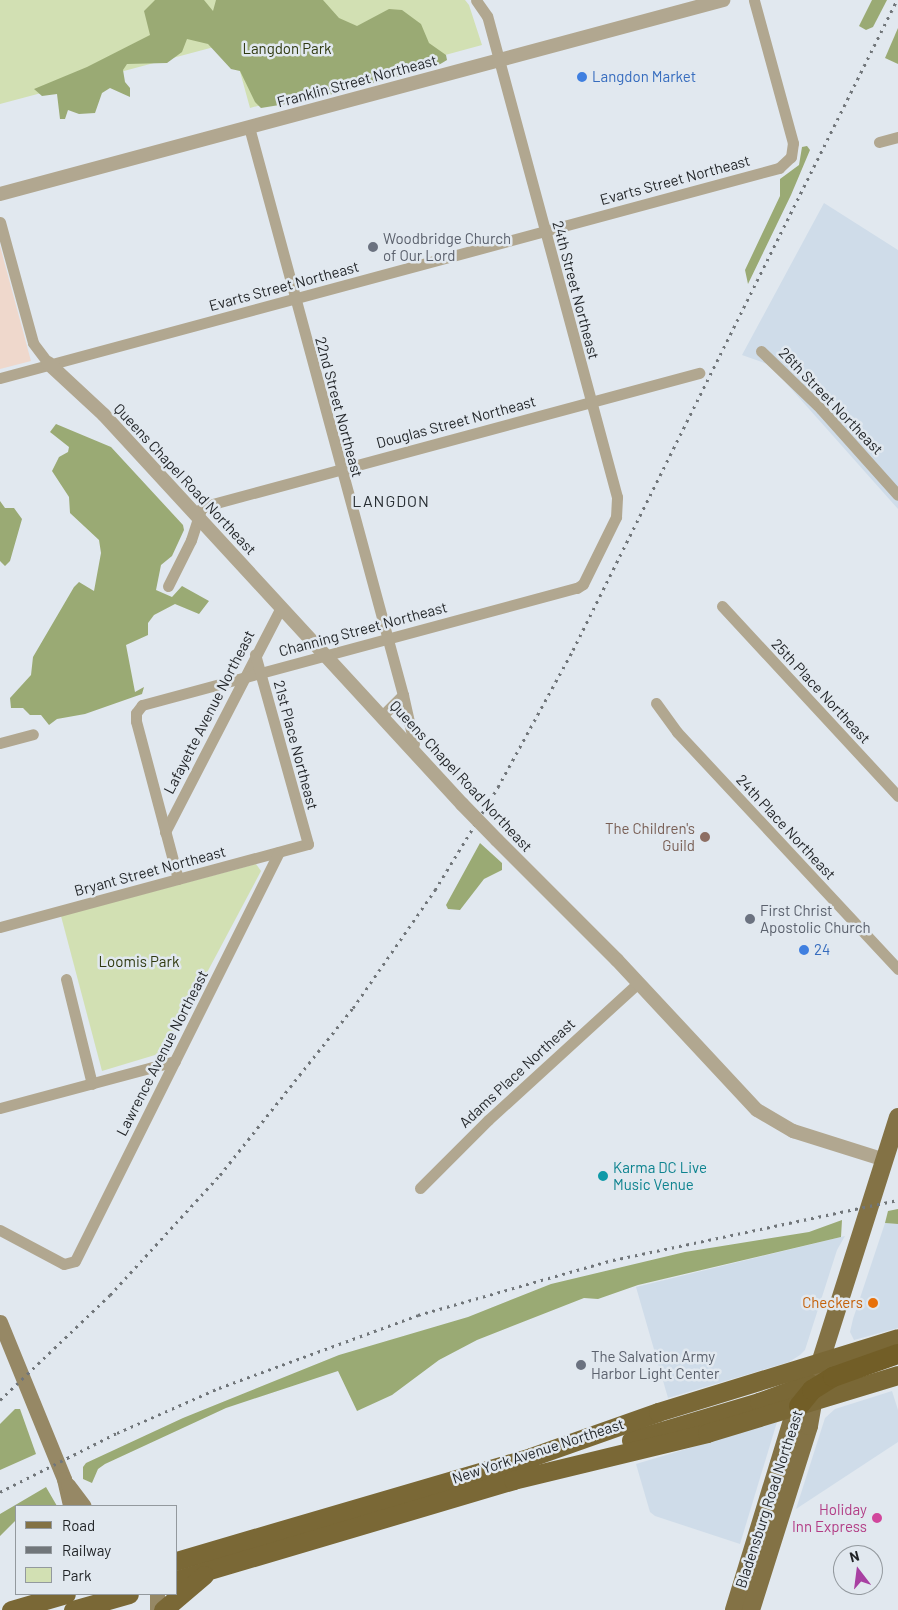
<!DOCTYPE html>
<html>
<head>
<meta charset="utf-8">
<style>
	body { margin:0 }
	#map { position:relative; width:898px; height:1610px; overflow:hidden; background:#e1e8ef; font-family:Barlow,sans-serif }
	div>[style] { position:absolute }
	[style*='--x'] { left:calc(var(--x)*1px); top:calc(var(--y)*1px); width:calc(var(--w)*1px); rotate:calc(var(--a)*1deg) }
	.built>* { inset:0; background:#cfdce9 }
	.education>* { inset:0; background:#efd8cc }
	.green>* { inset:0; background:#d2e0b3 }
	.forest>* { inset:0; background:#9aaa74 }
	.minor>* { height:11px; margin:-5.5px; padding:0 5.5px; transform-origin:5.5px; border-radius:5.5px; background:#b1a790 }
	.tertiary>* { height:14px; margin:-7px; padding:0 7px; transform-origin:7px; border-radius:7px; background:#b1a790 }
	.secondary>* { height:15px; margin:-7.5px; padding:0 7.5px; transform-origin:7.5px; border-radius:7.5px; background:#968865 }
	.primary>* { height:18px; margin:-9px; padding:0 9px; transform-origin:9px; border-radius:9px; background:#837245 }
	.trunk>* { height:19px; margin:-9.5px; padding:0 9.5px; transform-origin:9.5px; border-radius:9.5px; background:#7a6836 }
	.motorway>* { height:20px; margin:-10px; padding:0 10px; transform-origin:10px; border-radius:10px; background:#725e27 }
	.rail>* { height:3px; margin-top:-1.5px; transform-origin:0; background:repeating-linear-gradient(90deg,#71767a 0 2.5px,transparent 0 7.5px) }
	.tertiary-bridge>* { height:14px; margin:-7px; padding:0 7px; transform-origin:7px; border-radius:7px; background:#b1a790 }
	.dots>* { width:14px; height:14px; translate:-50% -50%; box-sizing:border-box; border:2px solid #e1e8ef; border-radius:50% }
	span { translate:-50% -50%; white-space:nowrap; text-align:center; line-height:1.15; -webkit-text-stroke:5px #e1e8ef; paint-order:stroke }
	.park-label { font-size:15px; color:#303a10 }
	.shop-label { font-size:15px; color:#366cbe }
	.left { translate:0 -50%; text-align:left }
	.street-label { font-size:15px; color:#1f2225 }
	.worship-label { font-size:15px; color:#5b616d }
	.education-label { font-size:15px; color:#785e54 }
	.right { translate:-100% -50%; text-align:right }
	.culture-label { font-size:15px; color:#0d838f }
	.food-label { font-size:15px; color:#c56008 }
	.hotel-label { font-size:15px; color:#b23c85 }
	.neighbourhood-label { font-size:16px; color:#272d32; letter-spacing:1px }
	.legend { position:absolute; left:15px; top:1505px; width:162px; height:90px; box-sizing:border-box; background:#e1e8ef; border:1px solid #93999e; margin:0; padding:6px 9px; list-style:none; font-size:15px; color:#1f2225 }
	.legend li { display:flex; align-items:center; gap:10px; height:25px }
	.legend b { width:25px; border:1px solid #93999e }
	.north { position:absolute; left:833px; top:1545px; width:50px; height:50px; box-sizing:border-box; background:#e1e8ef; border:1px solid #93999e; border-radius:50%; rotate:345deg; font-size:14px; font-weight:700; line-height:20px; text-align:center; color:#1f2225 }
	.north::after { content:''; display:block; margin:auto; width:18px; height:22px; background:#a840a2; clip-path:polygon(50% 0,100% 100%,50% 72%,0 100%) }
</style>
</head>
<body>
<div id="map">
	<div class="built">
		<div style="clip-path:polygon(824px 203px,898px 250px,898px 509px,770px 365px,742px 355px)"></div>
		<div style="clip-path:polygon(885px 1223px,898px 1224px,898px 1328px,854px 1340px,850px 1332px,853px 1319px)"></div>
		<div style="clip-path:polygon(845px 1236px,837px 1250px,805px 1350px,800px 1355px,789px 1362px,668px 1398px,636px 1287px)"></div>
		<div style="clip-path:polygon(892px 1391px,898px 1410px,898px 1442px,796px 1509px,825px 1418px,835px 1409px)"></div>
		<div style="clip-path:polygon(777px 1422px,740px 1544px,655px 1516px,650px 1512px,636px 1464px)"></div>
	</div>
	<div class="education">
		<div style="clip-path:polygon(0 246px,31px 361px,0 369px)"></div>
	</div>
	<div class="green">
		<div style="clip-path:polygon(0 0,465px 0,469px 5px,482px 45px,250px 108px,233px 46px,229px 43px,0 104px)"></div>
		<div style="clip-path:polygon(256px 864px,261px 871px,169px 1044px,155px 1055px,102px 1071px,61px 916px)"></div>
	</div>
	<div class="forest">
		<div style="clip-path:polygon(155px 0,204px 0,213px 11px,216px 0,323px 0,339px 18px,357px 26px,389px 9px,402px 10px,421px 24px,429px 43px,446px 55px,447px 60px,437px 66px,310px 100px,261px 108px,255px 102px,240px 71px,231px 69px,208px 44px,187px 39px,182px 52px,167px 63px,127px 64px,123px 70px,125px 82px,130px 88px,130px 97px,110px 88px,102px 93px,95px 113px,79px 114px,68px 110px,65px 119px,60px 119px,57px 94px,42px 96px,34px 89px,87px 67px,150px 35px,144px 11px)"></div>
		<div style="clip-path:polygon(872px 0,887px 0,873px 27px,866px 30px,859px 26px)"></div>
		<div style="clip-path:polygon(898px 28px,898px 64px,885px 58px)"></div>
		<div style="clip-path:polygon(807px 146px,810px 150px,791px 195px,748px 284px,745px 270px,780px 196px,780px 179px,799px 165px,802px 147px)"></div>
		<div style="clip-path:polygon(56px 424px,111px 447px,183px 525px,184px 530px,172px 556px,161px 565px,156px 590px,172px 597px,182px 586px,209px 601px,199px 614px,175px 604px,154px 615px,148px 623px,148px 635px,126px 645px,135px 692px,144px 687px,142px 694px,85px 714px,57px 719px,49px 725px,41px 715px,30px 715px,23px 708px,11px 708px,10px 698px,31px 675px,33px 657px,74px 587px,79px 582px,94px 591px,101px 553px,99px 540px,70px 513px,69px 497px,52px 471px,59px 457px,68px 452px,69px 447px,50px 432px)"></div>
		<div style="clip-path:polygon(0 501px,5px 508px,14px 508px,22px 519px,10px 561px,5px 566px,0 561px)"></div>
		<div style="clip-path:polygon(480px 843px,502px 863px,502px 870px,484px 879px,460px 910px,448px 909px,446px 905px)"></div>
		<div style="clip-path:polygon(898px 1209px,898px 1224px,885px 1223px,888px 1211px)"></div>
		<div style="clip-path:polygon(842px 1220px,841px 1237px,638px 1285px,598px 1299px,584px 1298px,477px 1340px,439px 1360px,392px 1395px,357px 1411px,338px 1371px,226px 1408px,105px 1464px,98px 1469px,92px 1483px,83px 1479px,83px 1467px,86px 1463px,183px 1418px,339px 1355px,468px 1317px,551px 1284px,685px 1252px,809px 1232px)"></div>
		<div style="clip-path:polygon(15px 1409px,20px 1409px,36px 1454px,0 1470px,0 1424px)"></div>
		<div style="clip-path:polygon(46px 1487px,57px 1506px,16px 1506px,16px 1520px,0 1536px,0 1514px)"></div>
	</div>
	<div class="minor">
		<div style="--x:249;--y:127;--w:589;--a:74.83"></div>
		<div style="--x:403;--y:695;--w:30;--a:135"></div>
		<div style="--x:879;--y:142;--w:20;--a:-15"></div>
		<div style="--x:0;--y:222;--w:125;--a:74.7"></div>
		<div style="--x:33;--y:343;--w:25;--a:53"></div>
		<div style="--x:761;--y:351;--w:83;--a:44"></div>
		<div style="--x:821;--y:409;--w:115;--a:48.2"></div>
		<div style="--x:0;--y:378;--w:807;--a:-15.09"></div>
		<div style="--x:779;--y:168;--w:16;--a:-43"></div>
		<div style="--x:791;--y:157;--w:14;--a:-82"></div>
		<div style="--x:793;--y:143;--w:148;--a:-105.3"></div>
		<div style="--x:168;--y:586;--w:51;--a:-63.4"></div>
		<div style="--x:191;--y:540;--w:33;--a:-72"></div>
		<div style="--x:201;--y:509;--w:5;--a:-37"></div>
		<div style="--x:205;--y:506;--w:512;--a:-15.07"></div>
		<div style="--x:722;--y:606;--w:259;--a:47.2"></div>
		<div style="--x:403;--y:695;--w:50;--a:77.3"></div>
		<div style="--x:656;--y:703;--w:36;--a:54"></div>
		<div style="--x:677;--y:732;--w:324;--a:47"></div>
		<div style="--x:0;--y:743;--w:34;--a:-15"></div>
		<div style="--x:165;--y:832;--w:253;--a:-62.7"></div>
		<div style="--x:178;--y:879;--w:163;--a:-104.9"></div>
		<div style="--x:136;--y:721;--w:8;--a:-90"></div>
		<div style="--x:136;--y:713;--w:10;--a:-53"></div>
		<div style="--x:142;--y:705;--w:450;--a:-15.1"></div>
		<div style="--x:577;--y:588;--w:7;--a:-34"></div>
		<div style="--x:583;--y:584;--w:75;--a:-63.8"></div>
		<div style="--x:616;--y:517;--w:20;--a:-87"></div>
		<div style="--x:617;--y:497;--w:498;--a:-105.1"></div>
		<div style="--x:487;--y:16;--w:19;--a:-125"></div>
		<div style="--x:0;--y:927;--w:319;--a:-15.1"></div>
		<div style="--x:308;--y:844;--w:197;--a:-105.6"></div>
		<div style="--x:66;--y:979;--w:108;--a:76.1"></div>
		<div style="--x:0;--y:1108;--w:181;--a:-15"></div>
		<div style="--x:420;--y:1188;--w:96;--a:-45"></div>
		<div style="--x:488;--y:1120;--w:203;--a:-42.4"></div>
		<div style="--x:0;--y:1230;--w:72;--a:28"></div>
		<div style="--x:64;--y:1264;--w:11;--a:-15"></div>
		<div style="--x:75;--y:1261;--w:457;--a:-63.5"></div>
	</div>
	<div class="tertiary">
		<div style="--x:0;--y:194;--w:749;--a:-15.02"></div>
		<div style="--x:48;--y:363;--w:76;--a:42.9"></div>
		<div style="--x:104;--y:415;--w:529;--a:47.38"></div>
		<div style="--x:497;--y:840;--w:170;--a:45"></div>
		<div style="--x:617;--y:960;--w:205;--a:47"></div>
		<div style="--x:757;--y:1110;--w:42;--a:30.3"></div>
		<div style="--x:793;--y:1131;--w:96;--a:17.5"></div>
	</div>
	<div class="secondary">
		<div style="--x:0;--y:1322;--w:170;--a:67.8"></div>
		<div style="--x:64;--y:1479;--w:28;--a:77"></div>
		<div style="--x:68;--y:1485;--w:26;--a:53"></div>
		<div style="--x:157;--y:1610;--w:16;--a:-90"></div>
	</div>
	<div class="primary">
		<div style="--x:734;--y:1610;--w:199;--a:-73"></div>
		<div style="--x:792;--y:1420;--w:28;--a:-64"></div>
		<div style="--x:751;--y:1610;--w:193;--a:-72.5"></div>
		<div style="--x:809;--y:1426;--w:64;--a:-80.1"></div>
		<div style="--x:820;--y:1363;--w:258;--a:-72.4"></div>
	</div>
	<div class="trunk">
		<div style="--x:631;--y:1440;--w:134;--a:-16.5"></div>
		<div style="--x:759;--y:1402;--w:54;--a:-20.4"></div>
		<div style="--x:176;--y:1561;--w:370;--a:-16.3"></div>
		<div style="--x:531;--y:1457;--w:135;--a:-19.5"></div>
		<div style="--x:658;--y:1412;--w:251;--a:-17.1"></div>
		<div style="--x:176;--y:1580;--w:352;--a:-16.5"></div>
		<div style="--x:513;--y:1480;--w:200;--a:-13.6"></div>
		<div style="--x:707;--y:1433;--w:200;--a:-16.9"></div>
		<div style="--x:11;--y:1610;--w:57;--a:-16.2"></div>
		<div style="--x:73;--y:1610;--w:58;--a:-15.9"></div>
		<div style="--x:163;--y:1610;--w:54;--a:-40.5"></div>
	</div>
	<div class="motorway">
		<div style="--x:799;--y:1406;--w:21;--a:-51"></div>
		<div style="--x:812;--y:1390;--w:25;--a:-32"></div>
		<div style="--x:833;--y:1377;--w:69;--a:-19.5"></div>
	</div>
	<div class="rail">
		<div style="--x:0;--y:1400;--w:152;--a:-43.7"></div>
		<div style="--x:110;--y:1295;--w:163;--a:-47.5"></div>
		<div style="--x:220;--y:1175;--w:213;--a:-51.5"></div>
		<div style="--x:353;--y:1008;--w:144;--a:-55.2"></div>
		<div style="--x:435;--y:890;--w:121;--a:-58.5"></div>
		<div style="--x:498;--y:787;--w:156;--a:-61.3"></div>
		<div style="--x:573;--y:650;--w:726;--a:-63.51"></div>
		<div style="--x:0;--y:1492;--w:131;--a:-26.8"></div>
		<div style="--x:117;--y:1433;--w:111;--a:-23.8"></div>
		<div style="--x:219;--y:1388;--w:212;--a:-20.1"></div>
		<div style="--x:418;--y:1315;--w:203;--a:-15.8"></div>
		<div style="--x:613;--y:1260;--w:291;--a:-11.9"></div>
	</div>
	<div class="tertiary-bridge">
		<div style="--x:462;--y:804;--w:50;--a:45.8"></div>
	</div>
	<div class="dots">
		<div style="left:582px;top:77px;background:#3f7fe0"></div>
		<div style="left:373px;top:247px;background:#6b7280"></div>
		<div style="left:705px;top:837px;background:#8d6e63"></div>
		<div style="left:750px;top:919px;background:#6b7280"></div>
		<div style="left:804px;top:950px;background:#3f7fe0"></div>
		<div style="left:603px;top:1176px;background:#0f9aa8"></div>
		<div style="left:873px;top:1303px;background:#e8710a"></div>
		<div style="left:581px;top:1365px;background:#6b7280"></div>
		<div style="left:877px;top:1518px;background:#d1479c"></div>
	</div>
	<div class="park-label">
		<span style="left:287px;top:49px">Langdon Park</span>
		<span style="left:139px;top:962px">Loomis Park</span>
	</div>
	<div class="shop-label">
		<span class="left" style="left:592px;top:77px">Langdon Market</span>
		<span class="left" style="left:814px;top:950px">24</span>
	</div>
	<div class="street-label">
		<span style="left:357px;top:81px;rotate:-15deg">Franklin Street Northeast</span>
		<span style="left:675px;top:180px;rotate:-15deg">Evarts Street Northeast</span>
		<span style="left:284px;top:286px;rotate:-15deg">Evarts Street Northeast</span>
		<span style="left:576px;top:290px;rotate:75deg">24th Street Northeast</span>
		<span style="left:831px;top:401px;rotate:46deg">26th Street Northeast</span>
		<span style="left:339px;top:407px;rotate:75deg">22nd Street Northeast</span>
		<span style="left:456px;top:422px;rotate:-15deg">Douglas Street Northeast</span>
		<span style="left:185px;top:479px;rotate:47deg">Queens Chapel Road Northeast</span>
		<span style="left:363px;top:629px;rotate:-15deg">Channing Street Northeast</span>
		<span style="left:821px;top:691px;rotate:47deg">25th Place Northeast</span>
		<span style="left:209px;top:712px;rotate:-63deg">Lafayette Avenue Northeast</span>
		<span style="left:296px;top:745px;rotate:75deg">21st Place Northeast</span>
		<span style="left:461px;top:776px;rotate:47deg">Queens Chapel Road Northeast</span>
		<span style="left:786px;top:827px;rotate:47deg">24th Place Northeast</span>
		<span style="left:150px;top:871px;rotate:-15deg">Bryant Street Northeast</span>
		<span style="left:162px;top:1053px;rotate:-63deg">Lawrence Avenue Northeast</span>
		<span style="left:517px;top:1073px;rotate:-43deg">Adams Place Northeast</span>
		<span style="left:538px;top:1451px;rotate:-18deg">New York Avenue Northeast</span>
		<span style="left:769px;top:1499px;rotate:-72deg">Bladensburg Road Northeast</span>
	</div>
	<div class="worship-label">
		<span class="left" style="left:383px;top:247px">Woodbridge Church<br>of Our Lord</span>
		<span class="left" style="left:760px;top:919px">First Christ<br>Apostolic Church</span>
		<span class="left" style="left:591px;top:1365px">The Salvation Army<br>Harbor Light Center</span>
	</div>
	<div class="education-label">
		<span class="right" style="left:695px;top:837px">The Children's<br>Guild</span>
	</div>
	<div class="culture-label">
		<span class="left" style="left:613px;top:1176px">Karma DC Live<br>Music Venue</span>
	</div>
	<div class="food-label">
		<span class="right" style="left:863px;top:1303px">Checkers</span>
	</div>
	<div class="hotel-label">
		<span class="right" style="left:867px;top:1518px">Holiday<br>Inn Express</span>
	</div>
	<div class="neighbourhood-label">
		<span style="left:391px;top:501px">LANGDON</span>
	</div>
	<ul class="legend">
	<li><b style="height:6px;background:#837245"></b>Road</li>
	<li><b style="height:6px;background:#71767a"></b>Railway</li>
	<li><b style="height:14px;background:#d2e0b3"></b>Park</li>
	</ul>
	<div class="north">N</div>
</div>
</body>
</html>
